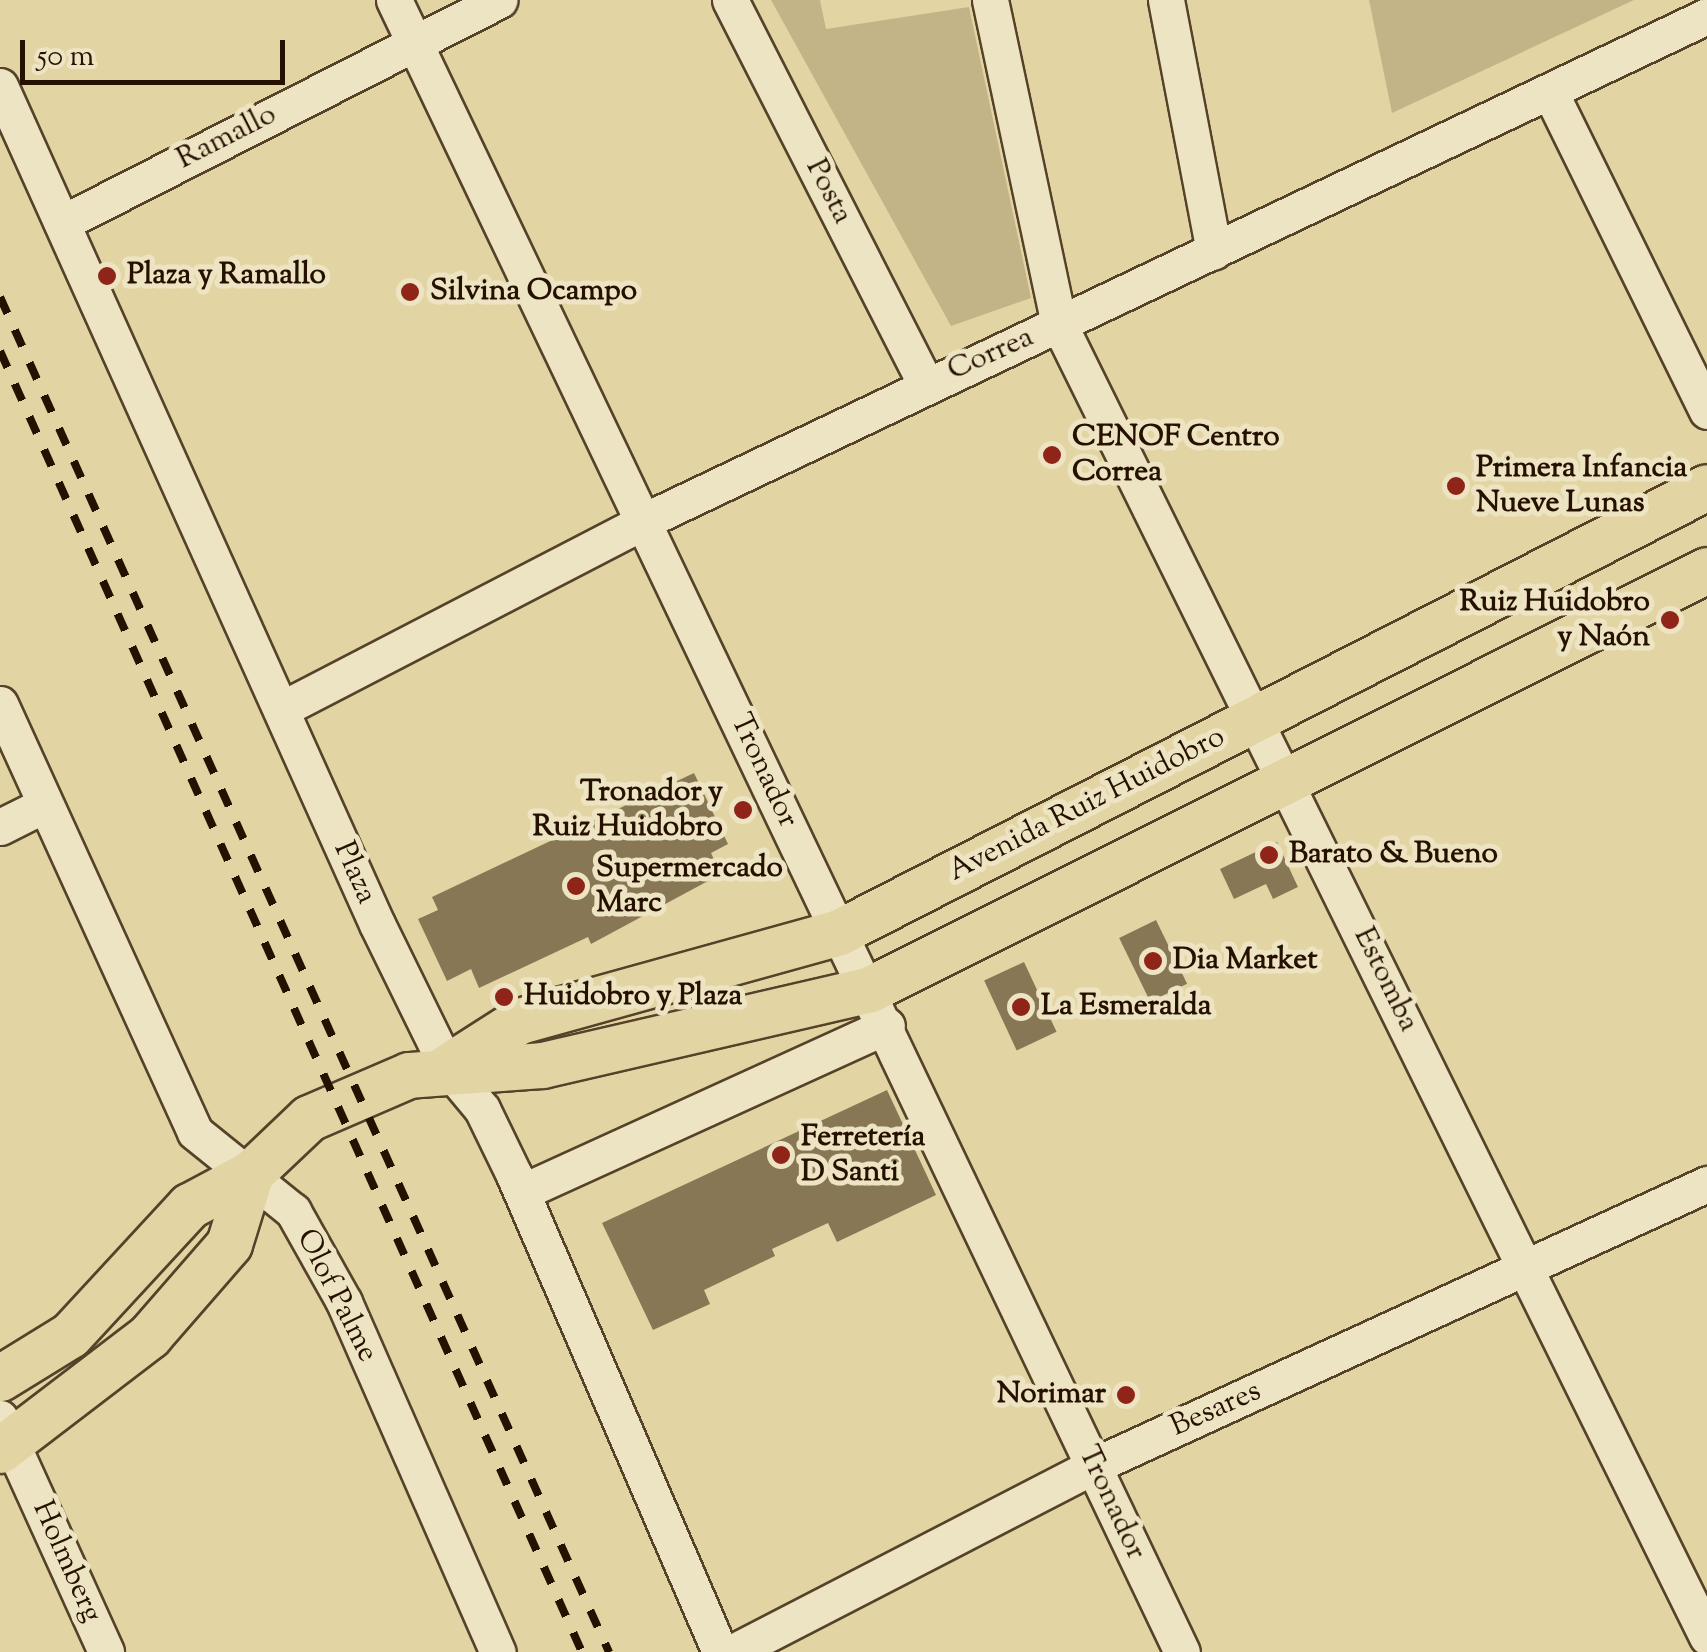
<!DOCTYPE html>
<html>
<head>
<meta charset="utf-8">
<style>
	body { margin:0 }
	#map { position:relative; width:1707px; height:1652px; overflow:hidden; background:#e3d5a3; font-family:"Sorts Mill Goudy",serif }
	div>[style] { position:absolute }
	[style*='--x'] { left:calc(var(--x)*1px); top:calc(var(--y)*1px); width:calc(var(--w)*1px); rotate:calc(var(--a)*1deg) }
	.green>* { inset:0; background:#c3b487 }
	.building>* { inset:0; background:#875; transform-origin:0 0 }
	.roads { filter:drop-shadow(2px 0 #554229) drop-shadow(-2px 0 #554229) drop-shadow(0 2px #554229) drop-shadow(0 -2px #554229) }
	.minor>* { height:35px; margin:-17.5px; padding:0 17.5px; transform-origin:17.5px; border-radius:17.5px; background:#ede4c3 }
	.major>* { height:45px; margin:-22.5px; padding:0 22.5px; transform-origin:22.5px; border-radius:22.5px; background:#e3d5a3 }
	.rail>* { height:8px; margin-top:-4px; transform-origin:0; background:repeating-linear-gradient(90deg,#261100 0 18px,transparent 0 36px) }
	.dots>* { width:28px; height:28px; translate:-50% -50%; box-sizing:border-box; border:5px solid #ede4c3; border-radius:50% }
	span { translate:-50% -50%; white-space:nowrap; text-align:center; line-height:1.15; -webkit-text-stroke:10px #ede4c3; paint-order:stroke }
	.street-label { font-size:30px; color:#261100 }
	.poi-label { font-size:30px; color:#261100; font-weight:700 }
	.left { translate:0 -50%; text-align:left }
	.right { translate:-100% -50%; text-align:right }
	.scale { position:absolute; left:20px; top:40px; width:265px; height:45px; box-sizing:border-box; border:5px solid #261100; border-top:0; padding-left:12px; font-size:30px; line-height:35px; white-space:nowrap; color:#261100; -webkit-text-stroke:8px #ede4c3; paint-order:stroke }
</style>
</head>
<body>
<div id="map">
	<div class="green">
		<div style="clip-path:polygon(771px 0,820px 0,826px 29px,969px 7px,1031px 298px,951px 326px)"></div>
		<div style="clip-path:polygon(1369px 0,1634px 0,1392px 113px)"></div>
	</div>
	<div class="building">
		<div style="clip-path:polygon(694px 773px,728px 844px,711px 853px,721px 874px,591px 944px,588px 937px,479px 988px,471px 969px,447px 981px,418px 919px,438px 910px,432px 897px)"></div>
		<div style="clip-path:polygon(1277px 842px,1298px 887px,1273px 899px,1266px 884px,1234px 899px,1220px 869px)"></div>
		<div style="left:1156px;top:920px;width:71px;height:41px;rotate:64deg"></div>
		<div style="left:1024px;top:962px;width:77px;height:44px;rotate:65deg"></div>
		<div style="clip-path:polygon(887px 1090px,936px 1195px,837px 1242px,828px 1223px,772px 1249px,775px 1256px,704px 1290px,710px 1304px,653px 1330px,602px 1223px)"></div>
	</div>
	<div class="roads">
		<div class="minor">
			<div style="--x:394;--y:0;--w:1830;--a:64.5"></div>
			<div style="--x:730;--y:0;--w:431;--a:63"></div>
			<div style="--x:990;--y:0;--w:331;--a:78"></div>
			<div style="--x:1059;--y:324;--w:1464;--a:63.73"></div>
			<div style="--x:1166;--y:0;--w:256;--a:79.2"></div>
			<div style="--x:0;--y:86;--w:919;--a:65.78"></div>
			<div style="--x:377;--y:924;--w:159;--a:63.9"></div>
			<div style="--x:447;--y:1067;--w:55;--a:50.2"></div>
			<div style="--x:482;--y:1109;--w:73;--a:64.1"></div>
			<div style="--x:514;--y:1175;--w:520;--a:66.64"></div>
			<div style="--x:1552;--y:96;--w:351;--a:63.8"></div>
			<div style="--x:62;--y:223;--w:491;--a:-27"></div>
			<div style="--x:0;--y:704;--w:470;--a:65.5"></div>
			<div style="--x:195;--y:1132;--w:126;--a:38.9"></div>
			<div style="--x:293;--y:1211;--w:104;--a:60.7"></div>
			<div style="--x:344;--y:1302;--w:382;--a:66.3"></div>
			<div style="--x:282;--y:709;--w:408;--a:-27.4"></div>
			<div style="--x:644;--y:521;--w:1177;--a:-25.41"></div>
			<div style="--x:0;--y:827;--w:49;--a:-26.6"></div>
			<div style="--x:522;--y:1192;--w:401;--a:-24.5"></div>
			<div style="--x:0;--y:1418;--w:257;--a:65.6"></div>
			<div style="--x:733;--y:1652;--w:405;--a:-27.3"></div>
			<div style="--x:1093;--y:1466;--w:676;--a:-24.67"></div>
		</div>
		<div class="major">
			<div style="--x:447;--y:1067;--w:85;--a:-32.6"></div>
			<div style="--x:519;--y:1021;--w:332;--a:-15.5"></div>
			<div style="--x:839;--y:932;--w:975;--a:-27.14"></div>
			<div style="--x:0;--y:1378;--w:82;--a:-31.6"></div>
			<div style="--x:70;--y:1335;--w:176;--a:-47.3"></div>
			<div style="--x:189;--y:1206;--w:70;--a:-28"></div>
			<div style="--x:251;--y:1173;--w:80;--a:-43.5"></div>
			<div style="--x:309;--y:1118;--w:109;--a:-23.3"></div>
			<div style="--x:409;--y:1075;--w:133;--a:-4.3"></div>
			<div style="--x:542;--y:1065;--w:337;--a:-13"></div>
			<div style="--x:870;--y:989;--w:936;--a:-26.59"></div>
			<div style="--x:0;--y:1450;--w:188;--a:-37.4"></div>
			<div style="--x:149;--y:1336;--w:122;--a:-49"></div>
			<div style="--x:229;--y:1244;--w:74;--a:-72.8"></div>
		</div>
	</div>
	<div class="rail">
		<div style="--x:0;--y:297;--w:1486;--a:65.8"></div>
		<div style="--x:0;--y:351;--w:1425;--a:65.9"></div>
	</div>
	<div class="dots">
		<div style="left:107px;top:276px;background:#8f2418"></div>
		<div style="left:410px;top:292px;background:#8f2418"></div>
		<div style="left:1052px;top:455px;background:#8f2418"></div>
		<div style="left:1456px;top:486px;background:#8f2418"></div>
		<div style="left:1670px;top:620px;background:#8f2418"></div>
		<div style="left:743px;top:810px;background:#8f2418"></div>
		<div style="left:1269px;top:855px;background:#8f2418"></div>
		<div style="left:576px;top:886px;background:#8f2418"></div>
		<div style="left:1153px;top:961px;background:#8f2418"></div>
		<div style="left:504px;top:997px;background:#8f2418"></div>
		<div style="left:1021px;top:1007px;background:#8f2418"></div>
		<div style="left:781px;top:1155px;background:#8f2418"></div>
		<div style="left:1126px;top:1395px;background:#8f2418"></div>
	</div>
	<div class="street-label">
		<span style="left:227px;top:138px;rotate:-27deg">Ramallo</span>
		<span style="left:828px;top:192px;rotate:63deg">Posta</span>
		<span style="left:991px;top:355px;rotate:-24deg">Correa</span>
		<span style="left:763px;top:771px;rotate:65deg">Tronador</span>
		<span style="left:1087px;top:805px;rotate:-27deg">Avenida Ruiz Huidobro</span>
		<span style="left:354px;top:873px;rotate:66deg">Plaza</span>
		<span style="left:1385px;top:980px;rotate:64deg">Estomba</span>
		<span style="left:336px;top:1296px;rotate:63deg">Olof Palme</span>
		<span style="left:1216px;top:1410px;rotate:-24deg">Besares</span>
		<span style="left:1111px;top:1503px;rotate:65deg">Tronador</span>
		<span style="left:66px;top:1562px;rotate:66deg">Holmberg</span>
	</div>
	<div class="poi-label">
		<span class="left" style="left:127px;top:276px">Plaza y Ramallo</span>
		<span class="left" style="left:430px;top:292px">Silvina Ocampo</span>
		<span class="left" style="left:1072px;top:455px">CENOF Centro<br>Correa</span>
		<span class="left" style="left:1476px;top:486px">Primera Infancia<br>Nueve Lunas</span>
		<span class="right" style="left:1650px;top:620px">Ruiz Huidobro<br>y Naón</span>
		<span class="right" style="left:723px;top:810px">Tronador y<br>Ruiz Huidobro</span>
		<span class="left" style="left:1289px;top:855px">Barato &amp; Bueno</span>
		<span class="left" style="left:596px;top:886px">Supermercado<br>Marc</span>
		<span class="left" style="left:1173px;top:961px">Dia Market</span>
		<span class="left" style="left:524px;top:997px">Huidobro y Plaza</span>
		<span class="left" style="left:1041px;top:1007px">La Esmeralda</span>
		<span class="left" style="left:801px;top:1155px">Ferretería<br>D Santi</span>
		<span class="right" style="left:1106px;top:1395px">Norimar</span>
	</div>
	<div class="scale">50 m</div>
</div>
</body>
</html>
